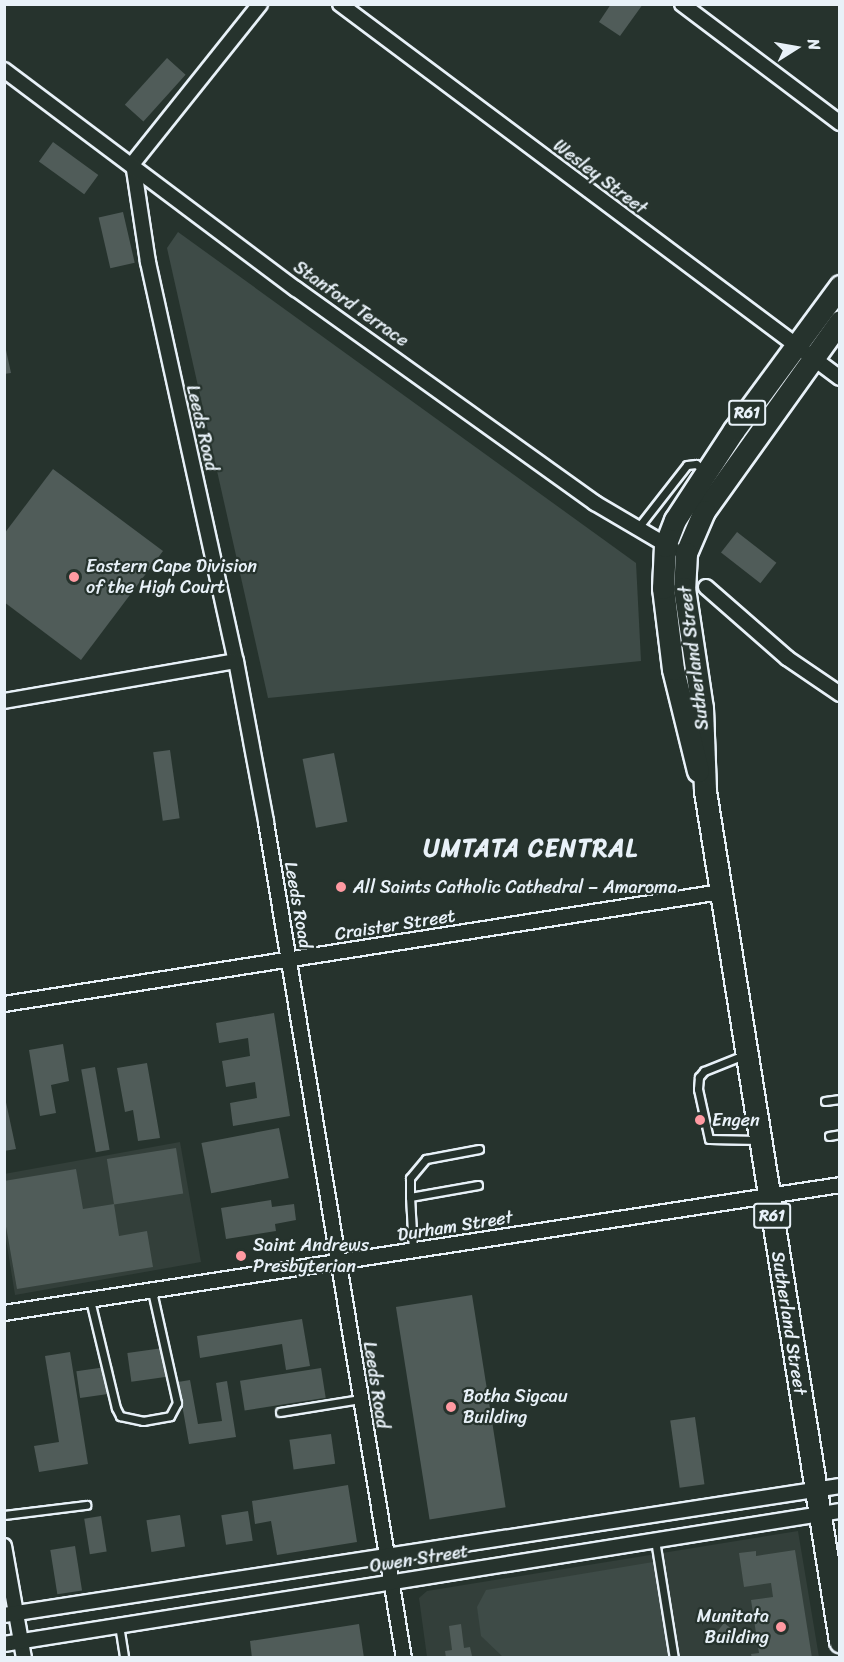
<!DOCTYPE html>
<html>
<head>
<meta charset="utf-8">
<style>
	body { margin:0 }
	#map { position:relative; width:844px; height:1662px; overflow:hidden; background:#26332d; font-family:Sriracha,sans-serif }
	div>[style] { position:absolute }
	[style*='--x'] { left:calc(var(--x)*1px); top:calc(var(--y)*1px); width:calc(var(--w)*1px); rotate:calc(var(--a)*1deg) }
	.built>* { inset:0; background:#333f3a }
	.green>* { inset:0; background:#3e4b47 }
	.building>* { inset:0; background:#505c59; transform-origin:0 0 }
	.roads { filter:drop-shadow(2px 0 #e8f1f8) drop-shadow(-2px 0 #e8f1f8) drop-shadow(0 2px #e8f1f8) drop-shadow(0 -2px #e8f1f8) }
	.service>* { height:7px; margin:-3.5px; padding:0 3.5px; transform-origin:3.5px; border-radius:3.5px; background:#26332d }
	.minor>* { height:14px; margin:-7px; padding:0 7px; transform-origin:7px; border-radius:7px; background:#26332d }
	.primary>* { height:21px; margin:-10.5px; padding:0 10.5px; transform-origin:10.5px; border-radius:10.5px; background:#26332d }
	.dots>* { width:16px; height:16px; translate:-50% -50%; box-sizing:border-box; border:3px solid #26332d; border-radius:50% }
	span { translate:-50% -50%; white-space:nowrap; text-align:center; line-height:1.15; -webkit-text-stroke:4.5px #26332d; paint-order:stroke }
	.shield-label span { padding:2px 4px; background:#26332d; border:2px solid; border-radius:4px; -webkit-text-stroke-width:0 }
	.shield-label { font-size:16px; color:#e8f1f8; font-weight:700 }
	.street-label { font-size:18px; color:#e8f1f8 }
	.poi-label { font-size:18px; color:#e8f1f8 }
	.left { translate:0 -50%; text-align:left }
	.right { translate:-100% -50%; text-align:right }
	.district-label { font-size:24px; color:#e8f1f8; font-weight:700; letter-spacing:1.5px }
	.frame { position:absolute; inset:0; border:6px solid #e8f1f8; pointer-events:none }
	.north { position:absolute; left:766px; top:18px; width:60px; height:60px; -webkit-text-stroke:4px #26332d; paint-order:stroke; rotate:79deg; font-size:16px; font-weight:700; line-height:24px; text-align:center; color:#e8f1f8 }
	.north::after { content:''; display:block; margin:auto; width:21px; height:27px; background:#e8f1f8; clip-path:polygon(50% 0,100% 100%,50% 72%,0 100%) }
</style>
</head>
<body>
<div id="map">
	<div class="built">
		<div style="clip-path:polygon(180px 1142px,201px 1262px,15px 1295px,5px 1233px,4px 1174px)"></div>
		<div style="clip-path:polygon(798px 1531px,819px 1657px,427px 1657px,419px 1598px,427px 1591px)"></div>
	</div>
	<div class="green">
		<div style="clip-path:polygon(178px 232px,636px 563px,641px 661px,268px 698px,167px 248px)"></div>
		<div style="clip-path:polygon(653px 1562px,669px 1657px,503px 1657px,481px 1636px,477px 1607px,486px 1590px)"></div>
	</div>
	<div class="building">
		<div style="clip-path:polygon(611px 4px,643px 4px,620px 36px,599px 22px)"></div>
		<div style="left:167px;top:58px;width:25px;height:63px;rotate:42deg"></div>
		<div style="left:53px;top:142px;width:56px;height:24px;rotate:36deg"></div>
		<div style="left:123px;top:212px;width:52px;height:25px;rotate:77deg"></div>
		<div style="clip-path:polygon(4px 341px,11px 373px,4px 374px)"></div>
		<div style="clip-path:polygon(53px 469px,163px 551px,81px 660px,4px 602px,4px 534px)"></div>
		<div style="left:737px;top:532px;width:50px;height:26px;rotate:38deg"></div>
		<div style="left:170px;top:750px;width:69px;height:17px;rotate:82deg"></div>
		<div style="left:334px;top:753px;width:70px;height:32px;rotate:79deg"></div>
		<div style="clip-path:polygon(274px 1013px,290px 1116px,233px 1126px,230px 1103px,257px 1098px,255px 1082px,226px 1087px,222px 1061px,250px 1056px,248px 1038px,219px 1043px,216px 1023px)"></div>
		<div style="clip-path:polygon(63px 1044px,69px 1081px,51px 1085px,56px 1113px,40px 1116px,29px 1050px)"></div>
		<div style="clip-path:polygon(147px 1063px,160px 1138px,138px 1141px,133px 1110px,125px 1112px,117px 1068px)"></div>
		<div style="left:95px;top:1067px;width:84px;height:14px;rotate:80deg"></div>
		<div style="clip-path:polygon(4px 1093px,16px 1149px,4px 1151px)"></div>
		<div style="left:279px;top:1128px;width:51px;height:79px;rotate:79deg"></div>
		<div style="left:176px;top:1148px;width:46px;height:70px;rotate:81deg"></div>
		<div style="clip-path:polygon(76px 1169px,83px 1209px,114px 1204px,119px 1236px,147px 1231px,153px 1267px,17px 1289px,4px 1215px,4px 1181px)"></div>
		<div style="clip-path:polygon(271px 1200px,272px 1207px,294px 1204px,296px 1220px,275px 1224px,276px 1231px,226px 1239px,221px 1208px)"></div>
		<div style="left:472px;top:1295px;width:215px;height:77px;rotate:81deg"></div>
		<div style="clip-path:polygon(302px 1319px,310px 1366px,286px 1370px,282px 1344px,200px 1358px,197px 1336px)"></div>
		<div style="left:163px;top:1348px;width:29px;height:36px;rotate:82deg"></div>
		<div style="clip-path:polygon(70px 1352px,88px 1464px,39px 1472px,34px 1446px,59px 1442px,45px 1356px)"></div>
		<div style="left:113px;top:1366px;width:27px;height:37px;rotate:82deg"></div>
		<div style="left:321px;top:1368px;width:30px;height:82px;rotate:81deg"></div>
		<div style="clip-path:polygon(190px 1380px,198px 1424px,222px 1421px,216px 1383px,227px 1381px,236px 1437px,189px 1444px,178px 1382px)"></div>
		<div style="left:695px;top:1417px;width:68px;height:25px;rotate:82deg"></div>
		<div style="left:331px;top:1434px;width:30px;height:42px;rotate:82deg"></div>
		<div style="clip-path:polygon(348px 1485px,357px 1542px,277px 1555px,271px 1521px,255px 1524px,252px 1501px)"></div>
		<div style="left:248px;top:1511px;width:30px;height:27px;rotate:81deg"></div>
		<div style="left:180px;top:1515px;width:32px;height:34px;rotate:81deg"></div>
		<div style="left:101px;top:1516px;width:36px;height:17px;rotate:81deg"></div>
		<div style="left:75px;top:1546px;width:45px;height:25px;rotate:81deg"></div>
		<div style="clip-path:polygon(795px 1550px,812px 1658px,752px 1658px,751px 1654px,759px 1653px,751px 1600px,773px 1597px,771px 1583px,744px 1587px,739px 1553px,756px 1551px,756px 1556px)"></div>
		<div style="left:724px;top:1623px;width:11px;height:12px;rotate:38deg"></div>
		<div style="clip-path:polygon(359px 1624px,364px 1658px,252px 1658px,250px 1641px)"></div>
		<div style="clip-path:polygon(461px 1624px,464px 1648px,470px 1647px,472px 1656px,446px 1658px,445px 1651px,452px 1650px,449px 1626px)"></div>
	</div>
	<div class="roads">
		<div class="service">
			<div style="--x:637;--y:529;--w:81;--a:-52"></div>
			<div style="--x:687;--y:465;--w:9;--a:-6"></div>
			<div style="--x:696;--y:464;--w:11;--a:38"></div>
			<div style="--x:744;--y:1055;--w:43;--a:158.2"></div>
			<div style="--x:704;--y:1071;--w:8;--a:130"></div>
			<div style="--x:699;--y:1077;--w:12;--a:95"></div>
			<div style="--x:698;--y:1089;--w:51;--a:77.6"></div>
			<div style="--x:709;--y:1139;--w:50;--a:1.1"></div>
			<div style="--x:825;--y:1101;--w:15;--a:-8"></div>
			<div style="--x:829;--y:1136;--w:11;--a:-10"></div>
			<div style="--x:410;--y:1197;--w:19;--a:-90"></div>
			<div style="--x:410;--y:1178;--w:25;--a:-50"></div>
			<div style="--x:426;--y:1159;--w:54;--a:-10.7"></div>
			<div style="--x:413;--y:1250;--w:53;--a:-93.2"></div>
			<div style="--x:410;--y:1197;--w:69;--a:-10"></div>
			<div style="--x:90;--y:1300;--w:111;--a:76.5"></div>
			<div style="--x:116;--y:1408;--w:9;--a:63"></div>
			<div style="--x:120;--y:1416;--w:24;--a:12"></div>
			<div style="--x:143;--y:1421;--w:27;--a:-10"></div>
			<div style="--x:170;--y:1416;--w:15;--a:-62"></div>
			<div style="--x:177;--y:1403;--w:115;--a:-102.6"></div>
			<div style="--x:280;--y:1412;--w:81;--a:-9.2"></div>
			<div style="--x:4;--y:1515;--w:83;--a:-7"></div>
			<div style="--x:655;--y:1540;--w:120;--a:80.9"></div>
			<div style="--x:119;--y:1625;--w:33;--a:81"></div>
		</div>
		<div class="minor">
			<div style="--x:260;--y:4;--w:203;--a:128.6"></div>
			<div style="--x:133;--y:163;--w:100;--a:81.4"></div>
			<div style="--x:148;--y:262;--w:409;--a:77.6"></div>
			<div style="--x:236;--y:661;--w:164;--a:79.4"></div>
			<div style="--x:266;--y:822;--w:847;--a:80.63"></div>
			<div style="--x:340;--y:4;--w:624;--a:36.8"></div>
			<div style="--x:682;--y:4;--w:198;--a:37"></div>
			<div style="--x:4;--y:70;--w:365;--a:36.9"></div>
			<div style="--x:296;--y:289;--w:368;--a:35.6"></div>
			<div style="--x:595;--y:503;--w:91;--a:30.5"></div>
			<div style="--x:706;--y:587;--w:108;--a:41.2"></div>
			<div style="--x:787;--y:658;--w:64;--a:34.2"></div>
			<div style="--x:4;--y:701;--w:235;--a:-9.8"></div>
			<div style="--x:4;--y:1004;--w:726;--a:-8.88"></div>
			<div style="--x:4;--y:1313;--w:846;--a:-8.7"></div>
			<div style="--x:4;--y:1546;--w:114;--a:79.9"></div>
			<div style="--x:4;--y:1615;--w:846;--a:-8.77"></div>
			<div style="--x:4;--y:1644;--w:847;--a:-9.04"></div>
		</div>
		<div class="primary">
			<div style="--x:840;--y:321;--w:234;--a:125.6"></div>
			<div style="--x:704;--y:511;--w:46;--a:113.2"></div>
			<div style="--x:686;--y:553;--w:35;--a:93"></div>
			<div style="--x:684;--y:588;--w:121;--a:81.5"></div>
			<div style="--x:702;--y:708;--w:83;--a:87.9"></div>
			<div style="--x:705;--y:791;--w:861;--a:80.98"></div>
			<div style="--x:698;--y:771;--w:105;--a:-103.8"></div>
			<div style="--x:673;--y:669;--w:82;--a:-97"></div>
			<div style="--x:663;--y:588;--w:42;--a:-87.3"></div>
			<div style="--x:665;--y:546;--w:28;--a:-69"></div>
			<div style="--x:675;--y:520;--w:108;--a:-56.8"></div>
			<div style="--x:734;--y:430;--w:179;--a:-53.6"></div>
		</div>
	</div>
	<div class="dots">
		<div style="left:74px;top:577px;background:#ff9aa2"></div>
		<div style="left:341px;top:887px;background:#ff9aa2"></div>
		<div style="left:700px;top:1120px;background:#ff9aa2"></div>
		<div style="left:241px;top:1256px;background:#ff9aa2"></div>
		<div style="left:451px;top:1407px;background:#ff9aa2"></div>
		<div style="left:781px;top:1627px;background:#ff9aa2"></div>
	</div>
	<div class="shield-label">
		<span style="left:747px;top:413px">R61</span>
		<span style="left:772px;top:1216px">R61</span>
	</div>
	<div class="street-label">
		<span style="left:600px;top:177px;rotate:37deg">Wesley Street</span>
		<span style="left:351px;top:304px;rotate:35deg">Stanford Terrace</span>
		<span style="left:202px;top:428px;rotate:77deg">Leeds Road</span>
		<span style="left:694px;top:658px;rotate:-97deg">Sutherland Street</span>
		<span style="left:298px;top:905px;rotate:80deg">Leeds Road</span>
		<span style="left:395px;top:925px;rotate:-9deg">Craister Street</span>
		<span style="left:455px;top:1226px;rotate:-9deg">Durham Street</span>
		<span style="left:789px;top:1323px;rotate:81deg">Sutherland Street</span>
		<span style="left:376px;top:1385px;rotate:81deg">Leeds Road</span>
		<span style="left:419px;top:1559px;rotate:-9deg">Owen Street</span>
	</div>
	<div class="poi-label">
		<span class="left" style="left:86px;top:577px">Eastern Cape Division<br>of the High Court</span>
		<span class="left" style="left:353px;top:887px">All Saints Catholic Cathedral – Amaroma</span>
		<span class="left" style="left:712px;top:1120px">Engen</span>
		<span class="left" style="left:253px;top:1256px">Saint Andrews<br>Presbyterian</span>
		<span class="left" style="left:463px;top:1407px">Botha Sigcau<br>Building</span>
		<span class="right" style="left:769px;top:1627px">Munitata<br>Building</span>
	</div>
	<div class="district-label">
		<span style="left:531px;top:849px">UMTATA CENTRAL</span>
	</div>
	<div class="frame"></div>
	<div class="north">N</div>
</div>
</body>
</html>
